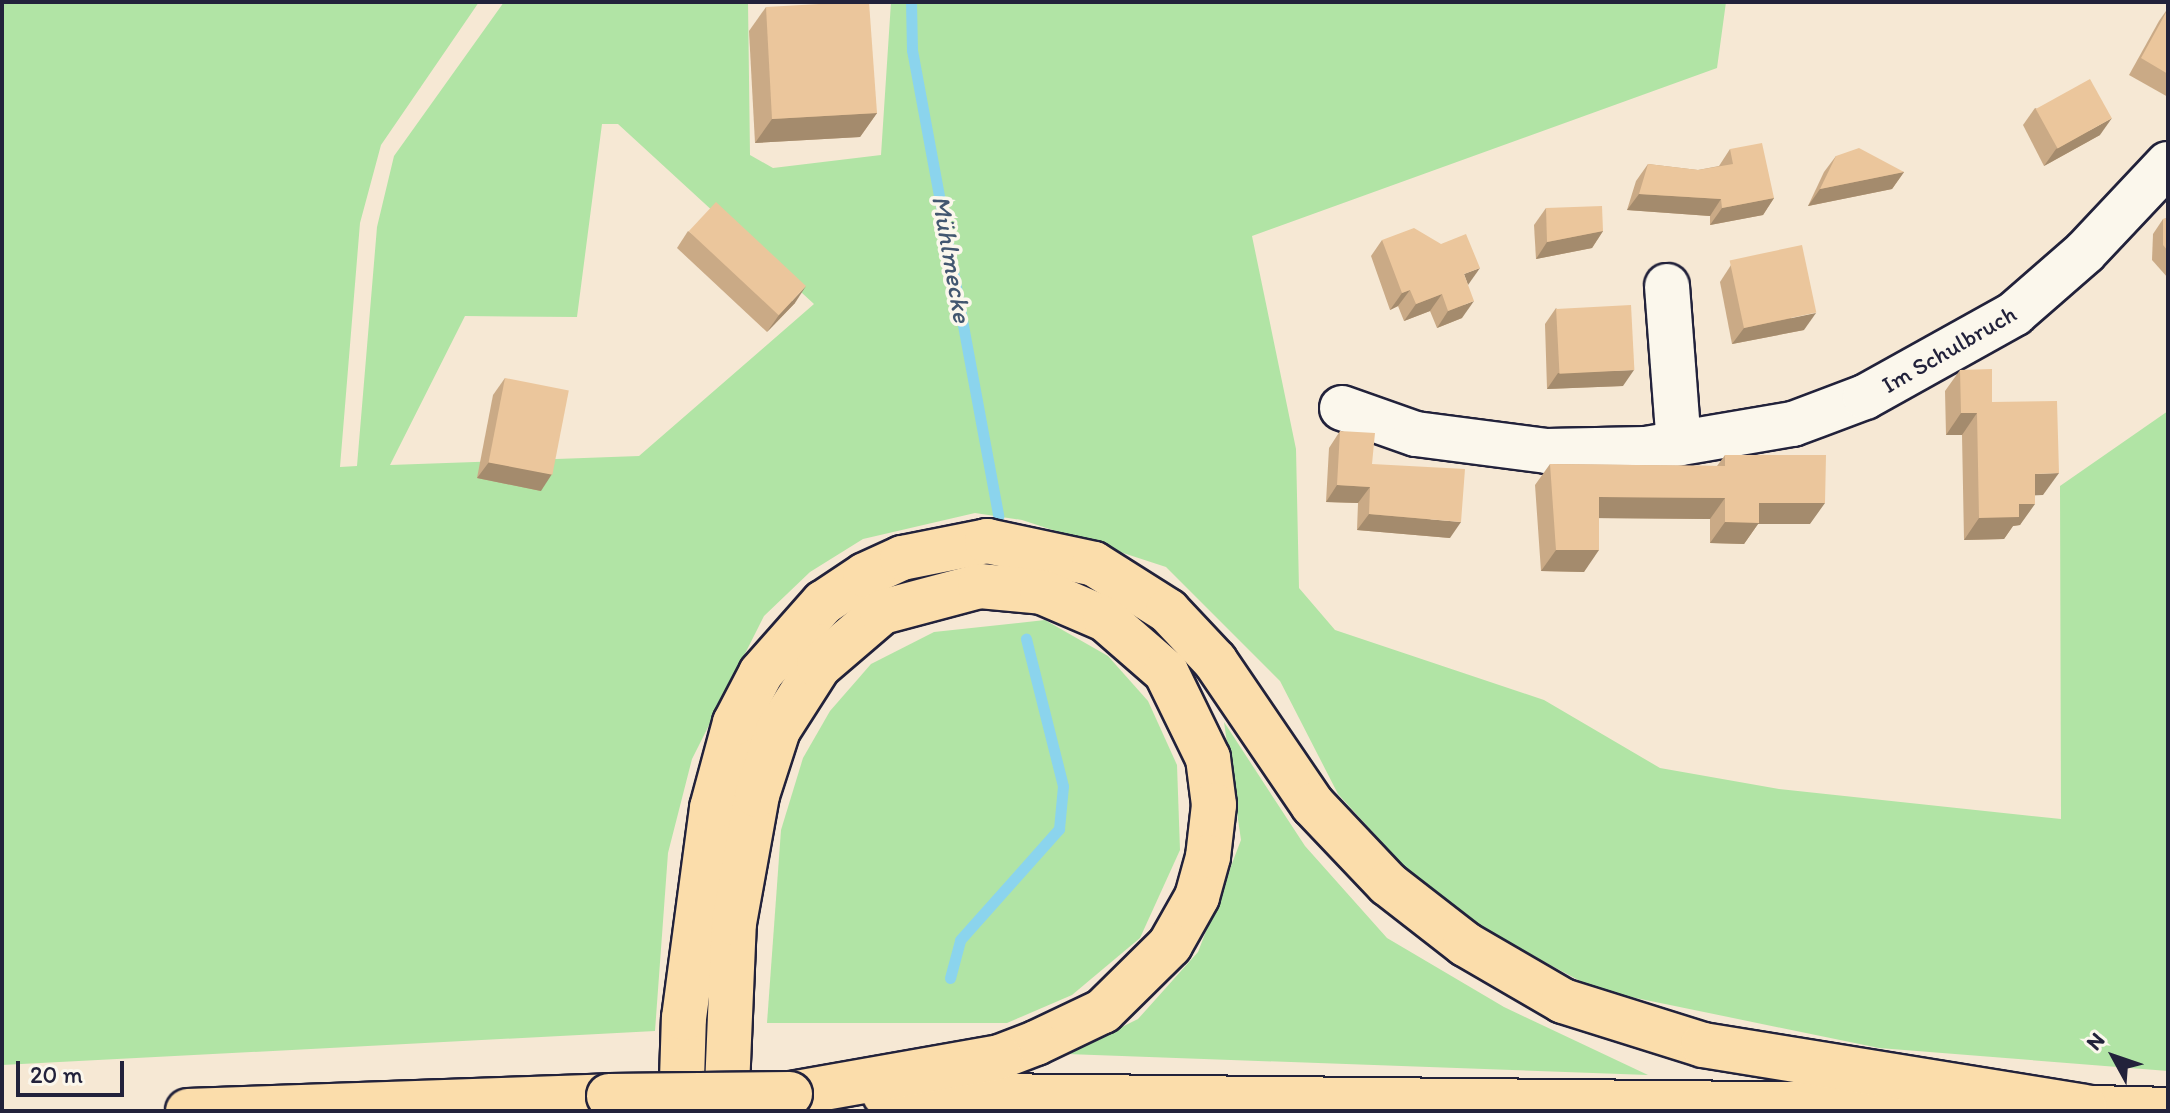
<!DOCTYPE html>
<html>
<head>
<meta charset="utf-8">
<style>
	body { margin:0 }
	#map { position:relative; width:2170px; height:1113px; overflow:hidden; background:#f6e8d4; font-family:Itim,sans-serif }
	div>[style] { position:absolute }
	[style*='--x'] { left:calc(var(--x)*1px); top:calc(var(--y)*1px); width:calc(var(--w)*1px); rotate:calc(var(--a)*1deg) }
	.green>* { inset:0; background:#b1e4a5 }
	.stream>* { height:11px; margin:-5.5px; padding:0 5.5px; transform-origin:5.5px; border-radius:5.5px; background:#8bd4ed }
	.roads { filter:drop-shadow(2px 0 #22223b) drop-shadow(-2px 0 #22223b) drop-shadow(0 2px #22223b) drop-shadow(0 -2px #22223b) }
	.minor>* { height:44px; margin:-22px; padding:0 22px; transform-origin:22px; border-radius:22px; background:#fbf7ec }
	.highway>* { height:44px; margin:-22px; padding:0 22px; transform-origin:22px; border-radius:22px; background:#fbddab }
	.bridges { filter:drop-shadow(2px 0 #22223b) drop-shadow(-2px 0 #22223b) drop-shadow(0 2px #22223b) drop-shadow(0 -2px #22223b) }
	.highway-bridge>* { height:44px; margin:-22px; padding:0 22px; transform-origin:22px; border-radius:22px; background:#fbddab }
	.wall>* { inset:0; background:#caaa86 }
	.shaded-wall>* { inset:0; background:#a48b6d }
	.building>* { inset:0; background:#ebc69c; transform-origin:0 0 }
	span { translate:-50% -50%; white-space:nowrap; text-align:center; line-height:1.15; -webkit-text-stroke:7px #fbf7ec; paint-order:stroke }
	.street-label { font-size:24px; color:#22223b }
	.water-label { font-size:26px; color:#425770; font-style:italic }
	.frame { position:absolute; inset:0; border:4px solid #22223b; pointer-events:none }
	.north { position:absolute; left:2074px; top:1017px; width:80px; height:80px; -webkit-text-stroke:6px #fbf7ec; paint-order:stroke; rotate:310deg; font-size:22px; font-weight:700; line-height:32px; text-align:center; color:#22223b }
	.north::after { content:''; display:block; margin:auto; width:28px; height:36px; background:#22223b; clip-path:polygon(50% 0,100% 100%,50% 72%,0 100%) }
	.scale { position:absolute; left:16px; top:1061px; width:108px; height:36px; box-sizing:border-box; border:4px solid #22223b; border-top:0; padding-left:10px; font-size:24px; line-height:28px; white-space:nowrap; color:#22223b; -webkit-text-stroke:6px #fbf7ec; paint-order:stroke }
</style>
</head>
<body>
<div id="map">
	<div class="green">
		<div style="clip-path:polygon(evenodd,2px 2px,479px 2px,381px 145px,360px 223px,340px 467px,357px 466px,377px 227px,394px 156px,504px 2px,748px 2px,750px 155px,773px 168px,881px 155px,891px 2px,1726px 2px,1717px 68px,1252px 236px,1296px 449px,1299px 588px,1335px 630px,1544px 700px,1660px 768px,1779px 789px,2061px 819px,2060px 486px,2168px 411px,2168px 1071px,1879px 1048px,1597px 990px,1440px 906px,1338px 794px,1280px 681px,1166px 567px,1022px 520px,975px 513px,863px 539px,810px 572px,764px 616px,692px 759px,668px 853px,655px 1031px,2px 1065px,2px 2px,602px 124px,618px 124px,814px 304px,639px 456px,390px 465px,465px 316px,577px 317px,602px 124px)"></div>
		<div style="clip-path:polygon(1045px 620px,1108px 656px,1148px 701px,1177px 765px,1180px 850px,1140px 938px,1072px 995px,1007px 1023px,767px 1023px,781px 830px,803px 758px,830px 711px,871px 664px,934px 632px)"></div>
		<div style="clip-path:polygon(1224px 722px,1305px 846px,1387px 938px,1504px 1007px,1648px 1075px,1067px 1054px,1138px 1019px,1198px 952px,1241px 840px)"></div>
	</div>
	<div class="stream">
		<div style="--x:911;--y:2;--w:48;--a:88.8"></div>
		<div style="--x:912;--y:50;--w:474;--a:79.5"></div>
		<div style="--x:950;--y:978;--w:39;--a:-75"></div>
		<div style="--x:960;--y:940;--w:149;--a:-48.3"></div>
		<div style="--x:1059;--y:829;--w:43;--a:-84.7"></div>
		<div style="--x:1063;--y:786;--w:152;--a:-104.1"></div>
	</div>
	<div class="roads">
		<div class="minor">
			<div style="--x:1667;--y:286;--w:158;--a:85.7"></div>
			<div style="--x:1342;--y:408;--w:78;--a:19.4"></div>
			<div style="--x:1416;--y:434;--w:132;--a:7.4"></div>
			<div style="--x:1547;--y:451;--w:99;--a:-1.2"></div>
			<div style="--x:1646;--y:449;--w:149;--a:-9.7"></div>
			<div style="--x:1793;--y:424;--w:77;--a:-20.6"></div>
			<div style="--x:1865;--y:397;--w:171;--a:-29.1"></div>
			<div style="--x:2014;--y:314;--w:94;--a:-41.1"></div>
			<div style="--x:2085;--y:252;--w:121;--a:-46.7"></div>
		</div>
		<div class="highway">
			<div style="--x:885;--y:1095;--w:1063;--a:0.59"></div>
			<div style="--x:2056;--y:1107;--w:112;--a:1.5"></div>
			<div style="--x:188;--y:1111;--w:421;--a:-2"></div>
			<div style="--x:681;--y:1111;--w:93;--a:-88.2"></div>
			<div style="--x:684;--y:1018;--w:212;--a:-82.4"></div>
			<div style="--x:712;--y:808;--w:88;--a:-74.9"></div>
			<div style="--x:735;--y:723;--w:56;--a:-62.5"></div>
			<div style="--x:761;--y:673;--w:94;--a:-48.5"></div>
			<div style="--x:823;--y:603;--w:50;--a:-33.7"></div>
			<div style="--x:865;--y:575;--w:41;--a:-24.7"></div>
			<div style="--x:902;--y:558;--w:87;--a:-11.3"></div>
			<div style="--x:987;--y:541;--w:109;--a:12.1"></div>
			<div style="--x:1094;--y:564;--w:88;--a:32.4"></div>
			<div style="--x:1168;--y:611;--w:69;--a:46.8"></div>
			<div style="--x:1215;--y:661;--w:174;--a:55.8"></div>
			<div style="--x:1313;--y:805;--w:109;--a:46.5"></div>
			<div style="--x:1388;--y:884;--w:98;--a:37.9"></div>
			<div style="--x:1465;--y:944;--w:113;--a:30.2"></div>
			<div style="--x:1563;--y:1001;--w:147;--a:17.4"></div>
			<div style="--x:1703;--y:1045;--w:386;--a:9.2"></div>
			<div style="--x:726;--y:1111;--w:188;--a:-87.6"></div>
			<div style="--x:734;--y:923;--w:130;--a:-79.8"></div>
			<div style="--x:757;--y:795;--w:68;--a:-72.1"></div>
			<div style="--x:778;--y:730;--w:76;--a:-57.4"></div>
			<div style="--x:819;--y:666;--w:83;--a:-40.6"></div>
			<div style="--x:882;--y:612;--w:101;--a:-14.9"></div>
			<div style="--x:980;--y:586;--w:62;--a:5.5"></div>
			<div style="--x:1042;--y:592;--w:69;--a:23.2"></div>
			<div style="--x:1105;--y:619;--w:81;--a:41"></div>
			<div style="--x:1166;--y:672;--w:96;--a:64"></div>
			<div style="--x:1208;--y:758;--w:47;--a:82.7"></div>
			<div style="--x:1214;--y:805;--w:52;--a:96.6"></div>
			<div style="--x:1208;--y:857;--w:41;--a:105.4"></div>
			<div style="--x:1197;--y:897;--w:55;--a:119.4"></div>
			<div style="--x:1170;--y:945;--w:94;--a:135.4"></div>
			<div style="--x:1103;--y:1011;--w:74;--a:154.5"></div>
			<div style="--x:1036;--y:1043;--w:39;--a:159"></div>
			<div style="--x:1000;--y:1057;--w:213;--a:170"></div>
		</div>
	</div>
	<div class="bridges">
		<div class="highway-bridge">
			<div style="--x:609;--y:1096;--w:181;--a:-0.6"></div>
		</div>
	</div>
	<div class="wall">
		<div style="clip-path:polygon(766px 7px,877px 113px,860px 137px,755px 143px,749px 31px)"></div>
		<div style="clip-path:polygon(2168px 8px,2168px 97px,2129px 75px,2159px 21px)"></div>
		<div style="clip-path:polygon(2035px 108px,2100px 135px,2044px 166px,2023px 125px)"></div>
		<div style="clip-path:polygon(1730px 149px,1774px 198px,1763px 215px,1710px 225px,1710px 216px,1627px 210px,1636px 181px,1648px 164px,1698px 170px,1719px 166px)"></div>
		<div style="clip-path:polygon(1836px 156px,1904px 172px,1892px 189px,1808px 206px,1824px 172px)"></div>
		<div style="clip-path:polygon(1546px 208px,1603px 231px,1592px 248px,1536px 259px,1534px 225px)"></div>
		<div style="clip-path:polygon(2168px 218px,2168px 278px,2152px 260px,2153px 234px,2163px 219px)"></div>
		<div style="clip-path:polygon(688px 231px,795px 303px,767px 332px,677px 248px)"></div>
		<div style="clip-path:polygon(1382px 240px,1468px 285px,1462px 318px,1437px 328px,1430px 311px,1404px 321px,1398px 306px,1390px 310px,1371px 256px)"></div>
		<div style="clip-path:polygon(1731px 265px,1804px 330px,1732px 344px,1720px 282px)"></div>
		<div style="clip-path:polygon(1556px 308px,1623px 386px,1547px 389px,1545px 324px)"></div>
		<div style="clip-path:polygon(1960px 370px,1992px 402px,2043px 495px,2035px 495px,2020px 525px,2013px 526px,2004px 539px,1964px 540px,1962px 435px,1946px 435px,1945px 391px)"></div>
		<div style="clip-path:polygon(505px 378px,541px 491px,477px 478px,493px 395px)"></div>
		<div style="clip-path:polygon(1340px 431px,1372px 464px,1450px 538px,1357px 530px,1358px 503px,1326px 502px,1329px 448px)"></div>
		<div style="clip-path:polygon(1725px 455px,1810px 524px,1758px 524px,1744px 544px,1710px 543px,1710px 519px,1599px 518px,1584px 572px,1541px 571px,1535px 485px,1550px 464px,1717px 466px)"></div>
	</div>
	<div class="shaded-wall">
		<div style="clip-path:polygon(877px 113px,860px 137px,755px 143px,772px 119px)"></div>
		<div style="clip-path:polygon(2112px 118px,2100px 135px,2044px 166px,2056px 149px)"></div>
		<div style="clip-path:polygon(1904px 172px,1892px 189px,1808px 206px,1820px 189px)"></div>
		<div style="clip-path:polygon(1639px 194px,1721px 199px,1710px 216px,1627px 210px)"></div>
		<div style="clip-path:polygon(1774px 198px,1763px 215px,1710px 225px,1722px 208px)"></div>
		<div style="clip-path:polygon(1603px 231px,1592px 248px,1536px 259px,1547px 242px)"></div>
		<div style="clip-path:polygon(1480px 268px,1468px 285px,1464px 274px)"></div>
		<div style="clip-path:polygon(806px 286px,795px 303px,767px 332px,779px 315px)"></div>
		<div style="clip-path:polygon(1410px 290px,1398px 306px,1390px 310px,1402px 293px)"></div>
		<div style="clip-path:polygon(1442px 294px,1430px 311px,1404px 321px,1416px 304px)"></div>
		<div style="clip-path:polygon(1474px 301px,1462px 318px,1437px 328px,1448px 311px)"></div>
		<div style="clip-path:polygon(1816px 313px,1804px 330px,1732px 344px,1744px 328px)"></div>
		<div style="clip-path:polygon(1634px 370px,1623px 386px,1547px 389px,1558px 373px)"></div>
		<div style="clip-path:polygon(1961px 413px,1977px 413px,1962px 435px,1946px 435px)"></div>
		<div style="clip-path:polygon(489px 462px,552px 474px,541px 491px,477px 478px)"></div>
		<div style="clip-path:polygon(2059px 473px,2043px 495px,2020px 496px,2035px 474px)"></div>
		<div style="clip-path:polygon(1337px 485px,1370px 487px,1358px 503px,1326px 502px)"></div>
		<div style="clip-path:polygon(1599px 497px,1725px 498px,1710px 519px,1585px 518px)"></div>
		<div style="clip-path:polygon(1759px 503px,1825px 503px,1810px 524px,1758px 524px,1744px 544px,1710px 543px,1725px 522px)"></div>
		<div style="clip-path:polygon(2019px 504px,2035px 504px,2020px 525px,2013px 526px,2004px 539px,1964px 540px,1979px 518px)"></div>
		<div style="clip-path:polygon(1369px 514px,1461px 522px,1450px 538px,1357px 530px)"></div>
		<div style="clip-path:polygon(1556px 550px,1599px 550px,1584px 572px,1541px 571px)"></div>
	</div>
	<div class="building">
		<div style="clip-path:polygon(855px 2px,869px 2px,877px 113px,772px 119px,766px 7px)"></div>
		<div style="clip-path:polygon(2168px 9px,2168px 74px,2141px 58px)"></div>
		<div style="left:2090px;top:79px;width:45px;height:62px;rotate:61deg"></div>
		<div style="clip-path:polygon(1762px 143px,1774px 198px,1722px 208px,1721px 199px,1639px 194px,1648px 164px,1698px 170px,1733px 164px,1730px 149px)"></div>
		<div style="clip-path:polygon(1859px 148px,1904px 172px,1820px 189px,1836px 156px)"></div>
		<div style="left:716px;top:202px;width:123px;height:40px;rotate:43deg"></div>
		<div style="clip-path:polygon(1602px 206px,1603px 231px,1547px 242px,1546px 208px)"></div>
		<div style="clip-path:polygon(2168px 218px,2168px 251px,2163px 245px,2163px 219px)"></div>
		<div style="clip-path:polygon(1414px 228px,1441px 244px,1466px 234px,1480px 268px,1464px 274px,1474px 301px,1448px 311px,1442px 294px,1416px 304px,1410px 290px,1402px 293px,1382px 240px)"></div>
		<div style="left:1802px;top:245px;width:69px;height:74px;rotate:78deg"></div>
		<div style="left:1631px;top:305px;width:65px;height:75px;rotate:87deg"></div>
		<div style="clip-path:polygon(1992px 369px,1992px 402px,2057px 401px,2059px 473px,2035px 474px,2035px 504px,2019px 504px,2019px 517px,1979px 518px,1977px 413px,1961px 413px,1960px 370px)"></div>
		<div style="left:505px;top:378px;width:65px;height:86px;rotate:11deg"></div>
		<div style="clip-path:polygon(1340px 431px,1375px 433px,1372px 464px,1465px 469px,1461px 522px,1369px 514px,1370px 487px,1337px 485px)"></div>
		<div style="clip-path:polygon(1725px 455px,1826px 455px,1825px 503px,1759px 503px,1759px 523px,1725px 522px,1725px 498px,1599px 497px,1599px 550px,1556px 550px,1550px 464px,1725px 466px)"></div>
	</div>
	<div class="street-label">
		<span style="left:1949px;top:349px;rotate:-30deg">Im Schulbruch</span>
	</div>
	<div class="water-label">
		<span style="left:951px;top:259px;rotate:80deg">Mühlmecke</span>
	</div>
	<div class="frame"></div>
	<div class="north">N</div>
	<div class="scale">20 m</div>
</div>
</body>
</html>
